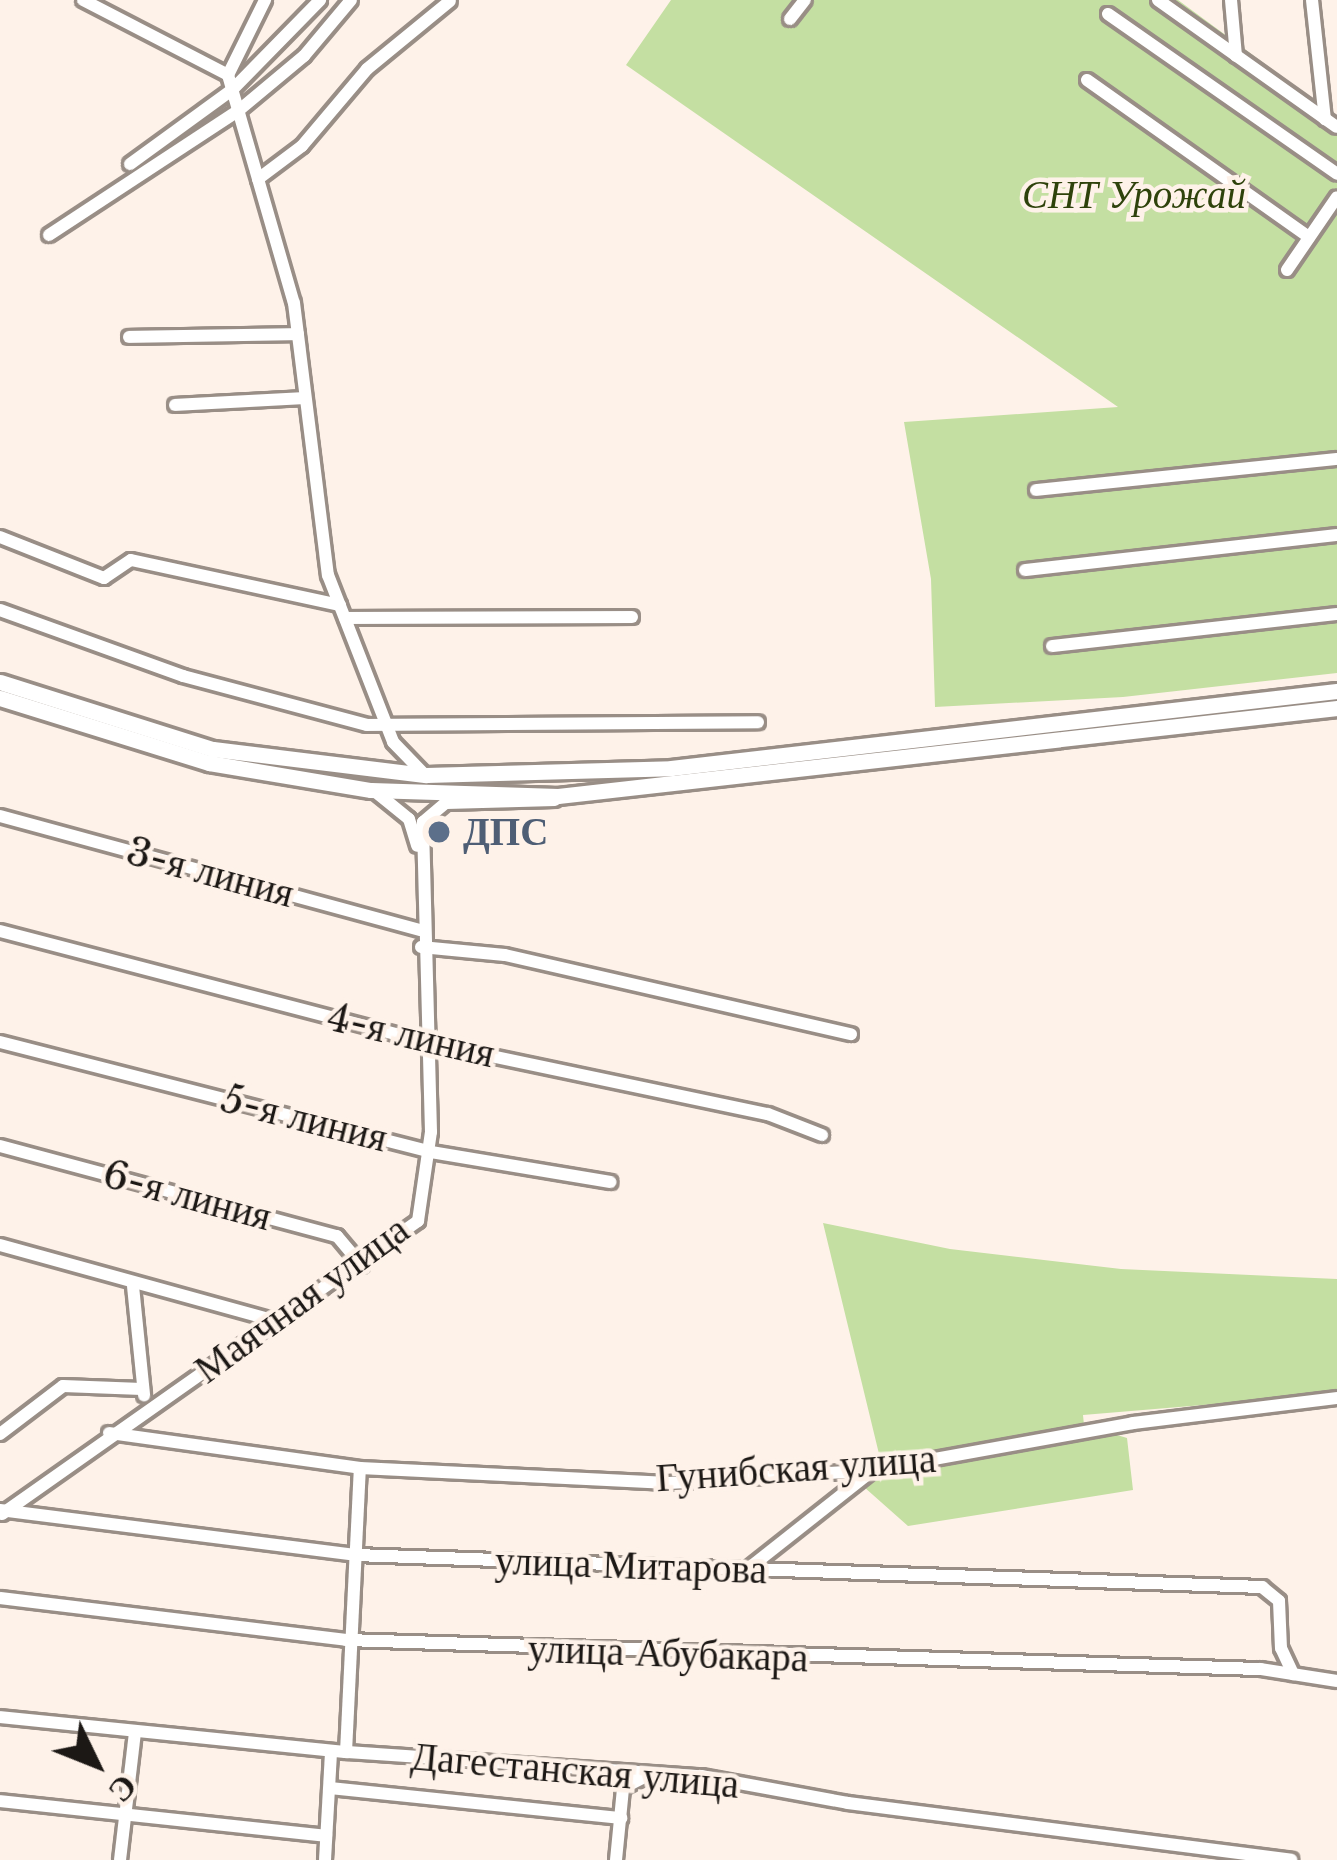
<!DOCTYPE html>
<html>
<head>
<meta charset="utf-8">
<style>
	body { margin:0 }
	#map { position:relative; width:1337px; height:1860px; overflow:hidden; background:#fef2e9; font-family:"Libre Baskerville",serif }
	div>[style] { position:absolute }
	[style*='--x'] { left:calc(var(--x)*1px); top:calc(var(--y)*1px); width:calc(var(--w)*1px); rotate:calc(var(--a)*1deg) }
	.green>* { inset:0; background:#c4dfa2 }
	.roads { filter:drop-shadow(3px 0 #998e86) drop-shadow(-3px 0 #998e86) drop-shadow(0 3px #998e86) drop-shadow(0 -3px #998e86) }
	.minor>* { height:12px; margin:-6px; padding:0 6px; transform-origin:6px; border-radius:6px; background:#fff }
	.major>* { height:15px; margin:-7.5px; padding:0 7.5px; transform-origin:7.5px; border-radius:7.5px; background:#fff }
	.dots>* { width:33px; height:33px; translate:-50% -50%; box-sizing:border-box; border:6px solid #fef2e9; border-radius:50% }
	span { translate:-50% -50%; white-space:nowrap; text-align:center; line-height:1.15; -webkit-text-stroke:9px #fef2e9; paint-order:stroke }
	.park-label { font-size:39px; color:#2e420b; font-style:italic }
	.service-label { font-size:39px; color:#4e5e75; font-weight:700 }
	.left { translate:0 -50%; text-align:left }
	.street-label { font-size:39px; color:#1c1815 }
	.north { position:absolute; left:36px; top:1704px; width:120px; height:120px; -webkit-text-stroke:9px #fef2e9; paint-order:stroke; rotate:133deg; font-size:33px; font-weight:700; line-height:48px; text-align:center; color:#1c1815 }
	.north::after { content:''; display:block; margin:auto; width:42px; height:54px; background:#1c1815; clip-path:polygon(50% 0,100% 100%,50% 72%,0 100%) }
</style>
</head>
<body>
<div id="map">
	<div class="green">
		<div style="clip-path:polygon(671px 0,1178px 0,1337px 117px,1337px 673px,1123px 697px,935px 707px,931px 579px,904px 422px,1118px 407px,626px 65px)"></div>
		<div style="clip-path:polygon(823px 1223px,950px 1249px,1121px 1269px,1337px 1279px,1337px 1394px,1083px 1415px,1084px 1425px,1127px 1438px,1133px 1490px,908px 1526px,864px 1487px,880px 1458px)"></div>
	</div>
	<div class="roads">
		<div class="minor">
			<div style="--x:83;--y:0;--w:163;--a:27.3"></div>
			<div style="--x:228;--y:75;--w:237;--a:73.9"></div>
			<div style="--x:294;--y:303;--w:274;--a:82.9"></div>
			<div style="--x:328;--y:575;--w:179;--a:68.7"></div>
			<div style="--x:393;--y:742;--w:43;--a:45.9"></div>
			<div style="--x:1158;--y:0;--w:219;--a:35.4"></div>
			<div style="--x:1231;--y:0;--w:56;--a:84.9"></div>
			<div style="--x:1312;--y:0;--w:120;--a:83.8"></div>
			<div style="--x:1108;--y:14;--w:279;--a:34.9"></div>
			<div style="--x:790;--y:19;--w:24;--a:-52"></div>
			<div style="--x:228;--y:75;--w:84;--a:-63.7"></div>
			<div style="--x:1087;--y:80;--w:272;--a:35.3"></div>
			<div style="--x:130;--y:164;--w:126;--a:-36"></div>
			<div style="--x:232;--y:90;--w:126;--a:-45.6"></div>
			<div style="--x:258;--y:179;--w:55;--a:-36.9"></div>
			<div style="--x:302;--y:146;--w:101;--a:-49.8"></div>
			<div style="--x:367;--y:69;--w:107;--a:-39.3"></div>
			<div style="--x:49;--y:235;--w:226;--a:-33.3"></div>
			<div style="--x:238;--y:111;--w:86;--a:-39.8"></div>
			<div style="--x:304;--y:56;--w:73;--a:-50"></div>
			<div style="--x:1287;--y:270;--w:88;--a:-55.6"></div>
			<div style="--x:129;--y:337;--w:169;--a:-1"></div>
			<div style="--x:175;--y:405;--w:129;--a:-3.1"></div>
			<div style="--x:1036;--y:490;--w:303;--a:-5.9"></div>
			<div style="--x:0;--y:537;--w:112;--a:21.5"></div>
			<div style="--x:104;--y:578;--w:32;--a:-34"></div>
			<div style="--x:131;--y:560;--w:214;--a:12.2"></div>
			<div style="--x:1025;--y:570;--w:314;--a:-6.4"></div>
			<div style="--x:0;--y:610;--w:195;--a:19.8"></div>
			<div style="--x:183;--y:676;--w:190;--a:14.9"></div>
			<div style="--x:367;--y:725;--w:391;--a:-0.4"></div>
			<div style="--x:345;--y:618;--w:287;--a:-0.2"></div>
			<div style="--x:1052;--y:646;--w:287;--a:-6.4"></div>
			<div style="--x:377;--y:793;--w:41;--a:39.1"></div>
			<div style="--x:409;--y:819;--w:28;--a:73"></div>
			<div style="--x:0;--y:816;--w:435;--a:15.2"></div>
			<div style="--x:0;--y:931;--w:439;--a:14.6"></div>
			<div style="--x:425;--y:1042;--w:350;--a:11.9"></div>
			<div style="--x:768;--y:1114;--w:58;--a:21.3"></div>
			<div style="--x:421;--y:947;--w:84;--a:5.4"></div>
			<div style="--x:505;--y:955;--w:355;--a:12.9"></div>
			<div style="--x:0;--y:1042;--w:445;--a:14.3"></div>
			<div style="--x:431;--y:1152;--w:182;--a:9.5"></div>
			<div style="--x:0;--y:1146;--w:349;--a:15"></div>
			<div style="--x:337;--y:1236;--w:39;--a:50"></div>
			<div style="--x:0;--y:1245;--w:290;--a:15.4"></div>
			<div style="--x:133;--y:1286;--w:110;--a:84.2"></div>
			<div style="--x:109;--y:1433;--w:253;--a:7.9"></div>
			<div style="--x:360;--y:1468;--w:309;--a:2.8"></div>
			<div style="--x:669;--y:1483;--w:204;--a:-3.6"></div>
			<div style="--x:873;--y:1470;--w:264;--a:-10.2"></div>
			<div style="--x:1133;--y:1423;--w:206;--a:-7"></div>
			<div style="--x:0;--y:1434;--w:79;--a:-37.3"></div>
			<div style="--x:63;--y:1386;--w:79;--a:2.2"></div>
			<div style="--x:0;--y:1510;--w:358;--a:7.2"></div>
			<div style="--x:355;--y:1555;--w:908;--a:2.02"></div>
			<div style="--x:1262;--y:1587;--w:22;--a:39"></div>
			<div style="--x:1279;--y:1601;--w:47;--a:87.6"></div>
			<div style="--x:1281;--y:1648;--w:29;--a:65"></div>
			<div style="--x:2;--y:1514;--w:509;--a:-35.16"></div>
			<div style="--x:418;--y:1221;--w:90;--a:-81.7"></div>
			<div style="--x:431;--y:1132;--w:310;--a:-91.5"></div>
			<div style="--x:423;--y:822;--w:30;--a:-40"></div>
			<div style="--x:446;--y:803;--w:109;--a:-1.6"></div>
			<div style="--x:744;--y:1572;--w:163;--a:-38.3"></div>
			<div style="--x:0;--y:1598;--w:349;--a:6.9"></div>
			<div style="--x:346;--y:1640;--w:915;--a:1.82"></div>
			<div style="--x:1261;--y:1669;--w:77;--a:9"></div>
			<div style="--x:0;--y:1717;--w:348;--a:5.8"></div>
			<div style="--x:346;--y:1752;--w:356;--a:3.9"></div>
			<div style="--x:701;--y:1776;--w:149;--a:10.4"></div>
			<div style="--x:848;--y:1803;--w:447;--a:7.3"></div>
			<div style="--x:346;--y:1752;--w:284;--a:-87.2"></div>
			<div style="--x:330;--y:1788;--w:293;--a:5.9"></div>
			<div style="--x:0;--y:1801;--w:328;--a:6.1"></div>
			<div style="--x:120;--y:1860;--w:128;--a:-83.3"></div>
			<div style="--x:325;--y:1860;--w:109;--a:-86.8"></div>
			<div style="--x:616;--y:1860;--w:72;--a:-84.4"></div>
			<div style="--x:623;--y:1788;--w:22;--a:-27"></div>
		</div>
		<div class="major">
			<div style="--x:0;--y:682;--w:223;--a:17.5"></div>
			<div style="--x:213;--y:749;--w:215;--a:7"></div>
			<div style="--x:426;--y:775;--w:245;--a:-1.6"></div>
			<div style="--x:671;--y:768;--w:670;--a:-6.6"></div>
			<div style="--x:0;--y:698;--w:219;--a:17.3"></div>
			<div style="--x:209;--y:763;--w:164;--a:9.5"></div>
			<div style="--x:371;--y:790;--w:187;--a:1.8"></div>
			<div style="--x:558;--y:796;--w:784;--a:-6.45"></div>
		</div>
	</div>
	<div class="dots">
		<div style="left:439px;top:832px;background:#5c6f8a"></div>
	</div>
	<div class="park-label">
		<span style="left:1134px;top:195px">СНТ Урожай</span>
	</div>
	<div class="service-label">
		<span class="left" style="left:463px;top:832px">ДПС</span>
	</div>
	<div class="street-label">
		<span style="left:210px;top:873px;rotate:15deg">3-я линия</span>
		<span style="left:411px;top:1036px;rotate:13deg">4-я линия</span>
		<span style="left:304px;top:1119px;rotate:14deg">5-я линия</span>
		<span style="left:187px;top:1196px;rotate:15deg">6-я линия</span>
		<span style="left:302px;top:1300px;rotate:-36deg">Маячная улица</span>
		<span style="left:796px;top:1469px;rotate:-4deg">Гунибская улица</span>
		<span style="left:631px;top:1566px;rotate:2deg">улица Митарова</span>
		<span style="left:668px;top:1654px;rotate:2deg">улица Абубакара</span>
		<span style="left:575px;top:1771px;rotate:5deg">Дагестанская улица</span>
	</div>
	<div class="north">С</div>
</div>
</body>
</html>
